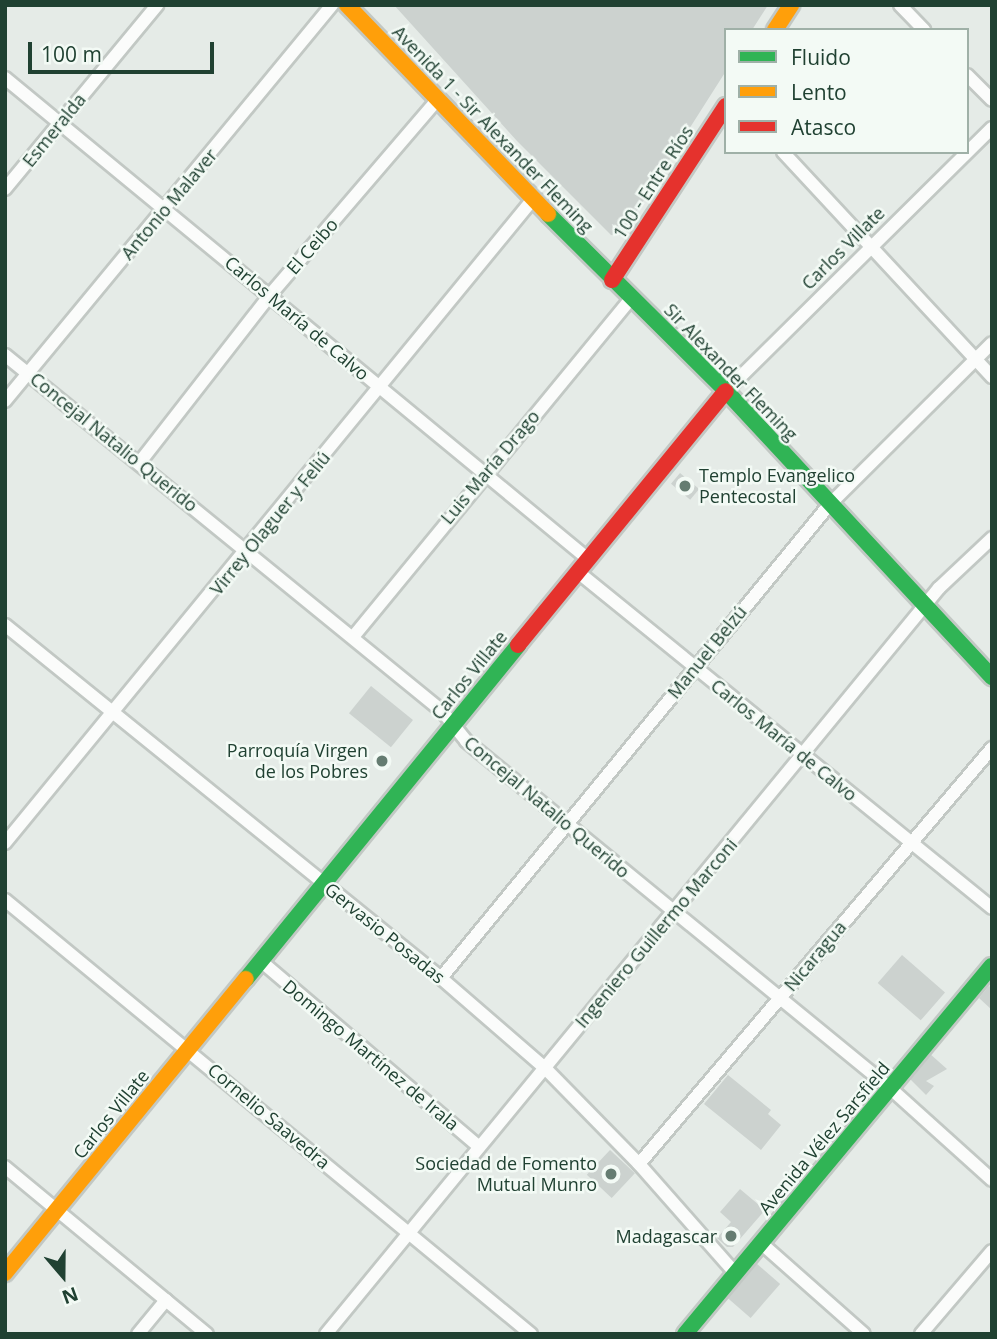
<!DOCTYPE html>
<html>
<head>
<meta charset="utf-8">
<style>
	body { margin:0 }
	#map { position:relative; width:997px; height:1339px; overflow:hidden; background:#e5ebe7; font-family:"Open Sans",sans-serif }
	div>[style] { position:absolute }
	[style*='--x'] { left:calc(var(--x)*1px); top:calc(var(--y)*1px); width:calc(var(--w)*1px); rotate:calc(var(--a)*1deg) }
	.building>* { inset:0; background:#ccd2cf; transform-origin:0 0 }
	.roads { filter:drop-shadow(2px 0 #c2c8c4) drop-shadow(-2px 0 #c2c8c4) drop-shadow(0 2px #c2c8c4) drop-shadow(0 -2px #c2c8c4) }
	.street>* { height:12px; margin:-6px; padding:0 6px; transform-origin:6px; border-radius:6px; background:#fbfcfb }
	.fast>* { height:16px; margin:-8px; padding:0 8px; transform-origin:8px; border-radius:8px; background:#30b455 }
	.slow>* { height:16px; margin:-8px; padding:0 8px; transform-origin:8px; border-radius:8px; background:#ff9f0a }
	.jam>* { height:16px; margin:-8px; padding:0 8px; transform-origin:8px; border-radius:8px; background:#e5322d }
	.dots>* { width:19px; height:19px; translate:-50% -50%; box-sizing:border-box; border:4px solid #f3faf5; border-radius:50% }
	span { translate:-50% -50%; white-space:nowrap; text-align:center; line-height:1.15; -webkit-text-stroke:5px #f3faf5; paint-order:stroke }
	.street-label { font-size:18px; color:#204132 }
	.poi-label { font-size:18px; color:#204132 }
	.left { translate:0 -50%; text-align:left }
	.right { translate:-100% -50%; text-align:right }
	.frame { position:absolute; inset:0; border:7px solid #204132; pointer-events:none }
	.legend { position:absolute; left:724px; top:28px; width:245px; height:126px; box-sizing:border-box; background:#f3faf5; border:2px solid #9fb0a7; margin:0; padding:9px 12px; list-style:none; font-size:21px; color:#204132 }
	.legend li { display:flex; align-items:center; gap:14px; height:35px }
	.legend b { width:35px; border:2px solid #9fb0a7 }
	.north { position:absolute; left:28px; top:1241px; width:70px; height:70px; -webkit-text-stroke:5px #f3faf5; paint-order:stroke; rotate:160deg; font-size:19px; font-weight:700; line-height:28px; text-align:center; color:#204132 }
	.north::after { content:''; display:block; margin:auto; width:24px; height:32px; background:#204132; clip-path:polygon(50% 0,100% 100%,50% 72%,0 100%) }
	.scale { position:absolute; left:28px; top:42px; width:186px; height:32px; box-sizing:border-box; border:4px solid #204132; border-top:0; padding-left:9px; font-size:21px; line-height:24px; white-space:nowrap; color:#204132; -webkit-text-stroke:5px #f3faf5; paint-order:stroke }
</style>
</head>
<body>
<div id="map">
	<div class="building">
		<div style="clip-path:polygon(394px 5px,768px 5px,752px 30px,726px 30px,726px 71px,621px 236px,611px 235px,517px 141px)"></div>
		<div style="left:680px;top:473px;width:25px;height:14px;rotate:40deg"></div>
		<div style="left:371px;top:686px;width:54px;height:35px;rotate:39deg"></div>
		<div style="left:902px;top:955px;width:57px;height:37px;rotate:41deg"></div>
		<div style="clip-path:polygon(989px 986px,992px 988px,992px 1010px,979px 998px)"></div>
		<div style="clip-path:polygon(929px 1053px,947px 1069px,926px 1081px,934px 1086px,926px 1095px,910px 1079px)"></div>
		<div style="clip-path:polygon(728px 1075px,771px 1110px,768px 1114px,781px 1125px,761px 1150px,704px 1104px)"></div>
		<div style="left:610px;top:1150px;width:34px;height:34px;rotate:43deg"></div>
		<div style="clip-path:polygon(740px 1189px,765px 1210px,733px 1247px,727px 1247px,717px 1238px,731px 1222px,720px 1212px)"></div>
		<div style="left:756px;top:1263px;width:32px;height:45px;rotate:41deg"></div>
	</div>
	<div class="roads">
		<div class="street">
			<div style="--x:900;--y:5;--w:35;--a:46"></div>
			<div style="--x:967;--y:75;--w:35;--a:45"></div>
			<div style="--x:5;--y:78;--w:756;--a:39.52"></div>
			<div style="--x:783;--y:152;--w:307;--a:47.1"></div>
			<div style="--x:5;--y:189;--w:239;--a:-50.4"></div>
			<div style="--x:5;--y:355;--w:564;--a:39.17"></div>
			<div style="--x:442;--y:711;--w:38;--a:51"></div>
			<div style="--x:466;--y:741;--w:548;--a:39.3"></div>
			<div style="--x:890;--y:1088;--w:137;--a:42"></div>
			<div style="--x:726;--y:391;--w:374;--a:-44.7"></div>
			<div style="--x:5;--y:401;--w:514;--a:-50.45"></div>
			<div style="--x:140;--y:462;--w:212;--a:-52.1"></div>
			<div style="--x:270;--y:295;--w:257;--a:-49.4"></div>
			<div style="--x:578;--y:572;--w:533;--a:39.06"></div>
			<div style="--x:5;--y:625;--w:561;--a:38.99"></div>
			<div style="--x:441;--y:978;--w:138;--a:40.9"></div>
			<div style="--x:545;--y:1068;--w:134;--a:45.6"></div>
			<div style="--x:639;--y:1164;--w:145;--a:48.6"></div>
			<div style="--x:353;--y:637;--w:438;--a:-50.6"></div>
			<div style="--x:5;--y:843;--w:833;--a:-50.65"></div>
			<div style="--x:5;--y:900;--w:682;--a:39.53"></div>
			<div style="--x:262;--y:962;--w:285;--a:40.4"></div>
			<div style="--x:441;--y:978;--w:613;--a:-50.63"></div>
			<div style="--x:830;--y:504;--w:228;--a:-44.8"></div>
			<div style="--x:639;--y:1164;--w:546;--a:-49.68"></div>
			<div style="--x:5;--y:1167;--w:262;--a:39.6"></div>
			<div style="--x:761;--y:1243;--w:137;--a:41.5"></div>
			<div style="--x:138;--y:1334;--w:44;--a:-50.5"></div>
			<div style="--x:326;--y:1334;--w:966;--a:-50.59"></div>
			<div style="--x:939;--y:588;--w:73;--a:-43.3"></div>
			<div style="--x:921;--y:1334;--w:109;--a:-49.5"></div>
		</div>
		<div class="fast">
			<div style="--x:548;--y:214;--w:251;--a:44.8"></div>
			<div style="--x:726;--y:391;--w:391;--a:47.1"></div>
			<div style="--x:246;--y:979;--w:431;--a:-50.8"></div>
			<div style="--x:685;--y:1334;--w:479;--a:-50.2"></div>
		</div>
		<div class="slow">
			<div style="--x:347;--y:5;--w:290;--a:46.1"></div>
			<div style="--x:775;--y:30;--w:30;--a:-57"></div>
			<div style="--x:5;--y:1273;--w:380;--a:-50.7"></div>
		</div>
		<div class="jam">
			<div style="--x:612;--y:280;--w:208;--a:-56.8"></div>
			<div style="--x:518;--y:645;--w:328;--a:-50.7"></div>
		</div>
	</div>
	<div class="dots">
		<div style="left:685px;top:486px;background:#657c71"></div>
		<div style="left:382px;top:761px;background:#657c71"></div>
		<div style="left:611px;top:1174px;background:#657c71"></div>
		<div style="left:731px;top:1236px;background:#657c71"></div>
	</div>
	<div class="street-label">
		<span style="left:493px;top:129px;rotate:46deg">Avenida 1 - Sir Alexander Fleming</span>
		<span style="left:54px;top:130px;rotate:-51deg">Esmeralda</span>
		<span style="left:653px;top:182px;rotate:-57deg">100 - Entre Ríos</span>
		<span style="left:169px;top:204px;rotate:-50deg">Antonio Malaver</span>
		<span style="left:312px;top:246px;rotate:-49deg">El Ceibo</span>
		<span style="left:843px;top:248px;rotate:-45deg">Carlos Villate</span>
		<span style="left:297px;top:318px;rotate:40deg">Carlos María de Calvo</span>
		<span style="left:731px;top:372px;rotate:46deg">Sir Alexander Fleming</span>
		<span style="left:114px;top:442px;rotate:39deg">Concejal Natalio Querido</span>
		<span style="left:490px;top:467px;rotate:-50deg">Luis María Drago</span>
		<span style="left:270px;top:523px;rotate:-51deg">Virrey Olaguer y Feliú</span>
		<span style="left:707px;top:652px;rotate:-51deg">Manuel Belzú</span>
		<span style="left:469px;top:675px;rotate:-51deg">Carlos Villate</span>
		<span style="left:784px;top:740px;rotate:39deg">Carlos María de Calvo</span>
		<span style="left:547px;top:807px;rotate:40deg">Concejal Natalio Querido</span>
		<span style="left:385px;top:933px;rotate:39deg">Gervasio Posadas</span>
		<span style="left:656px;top:933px;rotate:-50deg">Ingeniero Guillermo Marconi</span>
		<span style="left:815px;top:956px;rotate:-50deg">Nicaragua</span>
		<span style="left:371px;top:1055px;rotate:40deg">Domingo Martínez de Irala</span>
		<span style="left:111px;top:1114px;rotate:-51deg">Carlos Villate</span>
		<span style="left:269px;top:1116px;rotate:40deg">Cornelio Saavedra</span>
		<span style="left:824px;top:1138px;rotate:-50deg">Avenida Vélez Sarsfield</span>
	</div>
	<div class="poi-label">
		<span class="left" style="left:699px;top:486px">Templo Evangelico<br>Pentecostal</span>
		<span class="right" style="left:368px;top:761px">Parroquía Virgen<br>de los Pobres</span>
		<span class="right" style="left:597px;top:1174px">Sociedad de Fomento<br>Mutual Munro</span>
		<span class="right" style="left:717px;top:1236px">Madagascar</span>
	</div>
	<div class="frame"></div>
	<ul class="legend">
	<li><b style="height:9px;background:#30b455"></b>Fluido</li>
	<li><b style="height:9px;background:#ff9f0a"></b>Lento</li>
	<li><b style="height:9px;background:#e5322d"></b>Atasco</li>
	</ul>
	<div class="north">N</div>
	<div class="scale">100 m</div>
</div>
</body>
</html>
